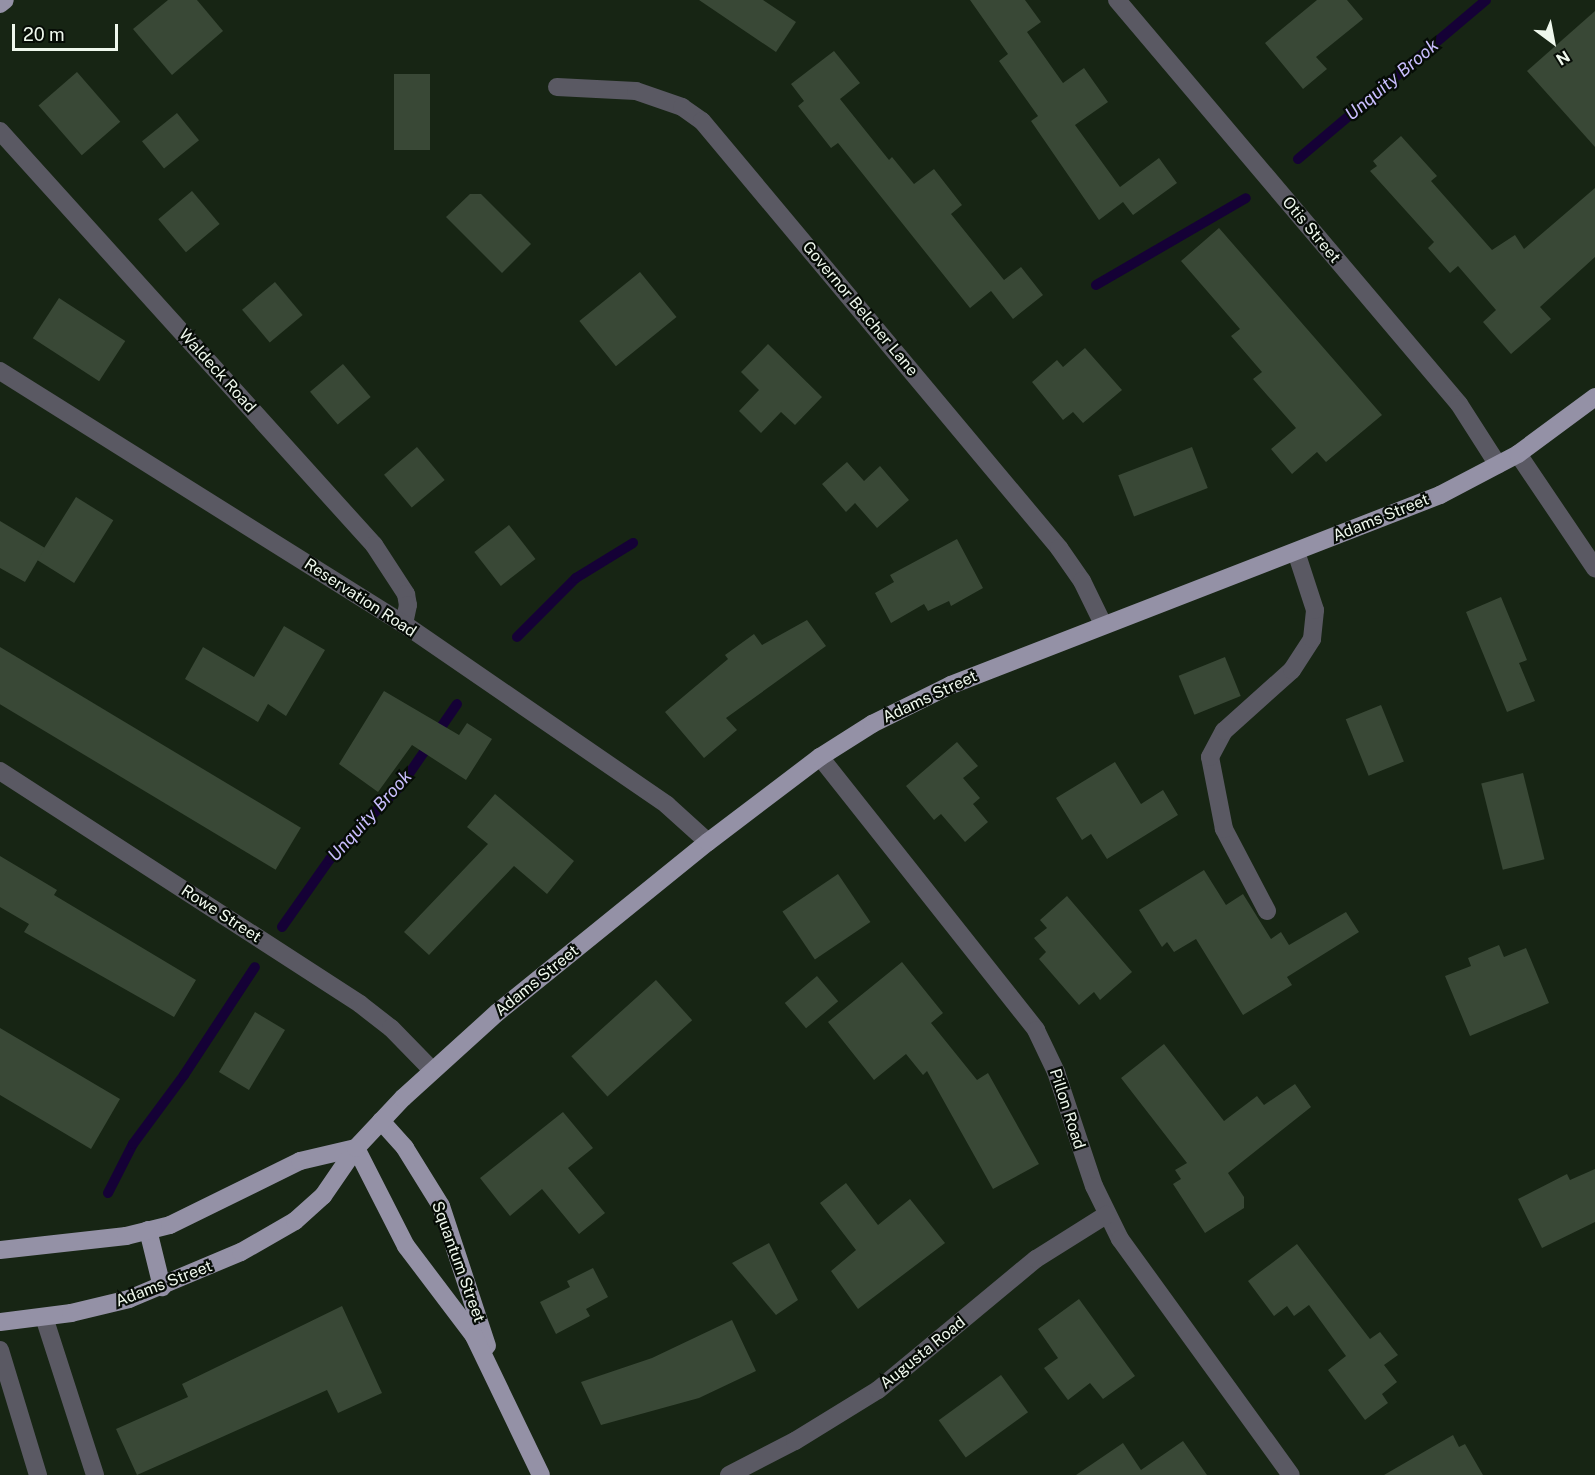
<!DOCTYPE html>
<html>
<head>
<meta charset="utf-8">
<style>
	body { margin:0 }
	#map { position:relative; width:1595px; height:1475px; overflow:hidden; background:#172514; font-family:"Public Sans",sans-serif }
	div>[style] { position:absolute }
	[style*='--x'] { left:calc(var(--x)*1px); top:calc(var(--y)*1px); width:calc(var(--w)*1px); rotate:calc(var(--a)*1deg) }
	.stream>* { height:10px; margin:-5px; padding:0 5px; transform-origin:5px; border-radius:5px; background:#150136 }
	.building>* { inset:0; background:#394836; transform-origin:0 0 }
	.minor>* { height:18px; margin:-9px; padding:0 9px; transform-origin:9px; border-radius:9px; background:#5a5963 }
	.major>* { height:18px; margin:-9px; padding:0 9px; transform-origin:9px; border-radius:9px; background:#9491a6 }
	span { translate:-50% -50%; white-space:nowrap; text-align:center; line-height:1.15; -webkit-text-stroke:4.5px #060c06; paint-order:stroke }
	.street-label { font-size:16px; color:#eff8ed }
	.water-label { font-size:18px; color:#c9bdfd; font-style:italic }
	.north { position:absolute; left:1523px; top:12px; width:60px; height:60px; -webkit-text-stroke:4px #060c06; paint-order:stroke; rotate:148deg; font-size:16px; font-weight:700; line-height:24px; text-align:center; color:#eff8ed }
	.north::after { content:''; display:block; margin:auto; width:21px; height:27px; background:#eff8ed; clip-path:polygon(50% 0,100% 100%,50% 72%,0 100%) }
	.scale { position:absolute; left:12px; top:24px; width:106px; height:27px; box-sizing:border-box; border:3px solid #eff8ed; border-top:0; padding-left:8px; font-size:18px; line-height:21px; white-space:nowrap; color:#eff8ed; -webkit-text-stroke:4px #060c06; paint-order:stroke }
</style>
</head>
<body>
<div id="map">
	<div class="stream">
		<div style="--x:1298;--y:159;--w:246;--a:-40.2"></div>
		<div style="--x:1096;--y:285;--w:173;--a:-30.1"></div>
		<div style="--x:517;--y:637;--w:83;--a:-45"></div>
		<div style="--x:576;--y:578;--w:67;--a:-31.6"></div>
		<div style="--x:282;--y:927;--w:83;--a:-54.8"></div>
		<div style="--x:330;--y:859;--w:104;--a:-46.2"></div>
		<div style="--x:402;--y:784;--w:97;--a:-55.5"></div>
		<div style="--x:108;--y:1193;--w:55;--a:-63"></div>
		<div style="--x:133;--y:1144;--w:86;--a:-53.5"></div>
		<div style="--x:184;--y:1075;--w:129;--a:-56.7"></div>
	</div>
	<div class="building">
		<div style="clip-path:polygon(168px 0,197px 0,223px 31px,172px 75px,133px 29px)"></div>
		<div style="clip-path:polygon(699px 0,763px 0,796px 22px,776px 52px)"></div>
		<div style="clip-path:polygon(970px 0,1025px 0,1041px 22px,1027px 32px,1063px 83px,1084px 68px,1108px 102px,1075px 125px,1120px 187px,1159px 158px,1177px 183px,1133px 215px,1123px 202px,1099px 220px,1031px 121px,1038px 116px,999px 61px,1008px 54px)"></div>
		<div style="clip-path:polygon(1317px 0,1347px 0,1363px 19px,1316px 57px,1327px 69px,1303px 89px,1265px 43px)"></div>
		<div style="clip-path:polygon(1595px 11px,1595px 147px,1527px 71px)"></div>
		<div style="clip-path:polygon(834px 51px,860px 83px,840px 99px,889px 160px,892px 157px,914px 184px,934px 169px,962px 205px,951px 214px,1004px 280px,1021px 267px,1043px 295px,1013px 319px,991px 291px,970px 308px,838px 143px,831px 148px,798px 106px,804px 101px,791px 84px)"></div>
		<div style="left:77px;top:72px;width:66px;height:51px;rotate:49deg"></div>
		<div style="left:430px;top:74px;width:76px;height:36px;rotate:90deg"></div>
		<div style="left:177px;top:113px;width:35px;height:45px;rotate:51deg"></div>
		<div style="clip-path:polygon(1401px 136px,1437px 176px,1431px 181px,1492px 250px,1515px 235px,1524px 249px,1595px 188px,1595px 257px,1540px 307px,1551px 319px,1511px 354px,1483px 322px,1496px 310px,1458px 266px,1450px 273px,1428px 248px,1434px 242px,1370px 171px,1377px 166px,1373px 161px)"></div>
		<div style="left:192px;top:191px;width:43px;height:44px;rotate:50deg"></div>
		<div style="clip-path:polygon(470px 194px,481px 194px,531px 244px,502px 273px,446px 217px)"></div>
		<div style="clip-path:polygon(1219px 228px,1382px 415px,1326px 462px,1317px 452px,1292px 474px,1271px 449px,1296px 428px,1253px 379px,1262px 372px,1231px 336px,1240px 329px,1181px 261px)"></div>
		<div style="left:640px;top:272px;width:58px;height:78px;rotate:51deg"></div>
		<div style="left:275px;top:282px;width:43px;height:43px;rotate:50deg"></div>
		<div style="left:59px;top:298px;width:79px;height:48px;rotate:33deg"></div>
		<div style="clip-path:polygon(768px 344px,822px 397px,795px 425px,781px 412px,761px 433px,739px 411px,759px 390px,741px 372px)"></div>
		<div style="clip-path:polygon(1085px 348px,1122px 390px,1083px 423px,1073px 412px,1063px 420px,1032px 382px,1057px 360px,1063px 367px)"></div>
		<div style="left:343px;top:364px;width:43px;height:43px;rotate:50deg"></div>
		<div style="left:417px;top:447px;width:43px;height:43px;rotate:50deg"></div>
		<div style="left:1192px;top:447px;width:44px;height:79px;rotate:69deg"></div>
		<div style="clip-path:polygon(847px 462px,864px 481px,880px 466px,909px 500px,877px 528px,855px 503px,846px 512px,822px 484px)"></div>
		<div style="left:76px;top:497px;width:44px;height:74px;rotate:32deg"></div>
		<div style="clip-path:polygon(0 521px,45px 548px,25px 582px,0 568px)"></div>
		<div style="left:509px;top:525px;width:43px;height:44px;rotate:52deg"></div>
		<div style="clip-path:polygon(957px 539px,983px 588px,951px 606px,949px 601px,928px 611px,924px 604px,891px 623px,875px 593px,894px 582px,890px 575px)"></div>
		<div style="clip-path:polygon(1501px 597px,1527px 660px,1519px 663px,1535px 701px,1507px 712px,1466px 612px)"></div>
		<div style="clip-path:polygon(807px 620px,826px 646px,726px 718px,737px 730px,704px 758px,665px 712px,728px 659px,725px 655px,754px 634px,762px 645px)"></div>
		<div style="clip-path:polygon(284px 626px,325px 650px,286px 716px,268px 704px,258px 722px,185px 679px,203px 647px,254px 677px)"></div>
		<div style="left:0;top:647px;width:351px;height:49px;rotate:31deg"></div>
		<div style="left:1225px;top:657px;width:42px;height:50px;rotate:68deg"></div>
		<div style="clip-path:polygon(384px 691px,459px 735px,467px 723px,492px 739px,466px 780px,412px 745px,378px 792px,339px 764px)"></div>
		<div style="left:1381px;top:705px;width:61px;height:38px;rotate:68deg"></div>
		<div style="clip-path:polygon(957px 742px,978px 766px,963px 778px,980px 798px,973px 804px,988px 822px,965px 842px,941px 814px,934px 820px,906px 786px)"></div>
		<div style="clip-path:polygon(1115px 762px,1141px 804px,1163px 790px,1178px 815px,1107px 859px,1091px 834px,1082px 840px,1056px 798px)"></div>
		<div style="left:1523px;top:773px;width:89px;height:43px;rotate:76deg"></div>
		<div style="clip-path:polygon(495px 794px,574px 861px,547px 894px,514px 866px,429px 955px,404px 932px,488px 844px,467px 827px)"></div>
		<div style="clip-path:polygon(0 856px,57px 890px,54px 895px,196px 980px,174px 1017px,24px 932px,29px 924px,0 907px)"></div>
		<div style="clip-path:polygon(1204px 870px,1226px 905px,1243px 894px,1271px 939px,1281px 932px,1289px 945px,1346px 912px,1359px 932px,1287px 977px,1292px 985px,1243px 1015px,1196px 939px,1174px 952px,1167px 942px,1162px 947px,1139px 910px)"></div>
		<div style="left:838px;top:874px;width:58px;height:67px;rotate:56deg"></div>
		<div style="clip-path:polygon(1067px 896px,1132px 972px,1100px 1000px,1094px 992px,1079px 1005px,1039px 959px,1046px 952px,1034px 938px,1047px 928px,1040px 920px)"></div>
		<div style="clip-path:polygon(1499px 945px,1504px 957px,1526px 948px,1549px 1003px,1470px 1036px,1445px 976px,1471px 966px,1468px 958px)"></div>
		<div style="clip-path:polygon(902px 962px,943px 1013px,931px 1023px,977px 1080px,988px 1073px,1039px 1164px,993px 1189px,927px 1071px,923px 1075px,906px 1054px,874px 1080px,828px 1022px)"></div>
		<div style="left:817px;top:976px;width:33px;height:42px;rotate:50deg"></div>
		<div style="left:656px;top:980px;width:54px;height:114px;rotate:48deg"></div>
		<div style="left:255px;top:1012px;width:35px;height:70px;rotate:31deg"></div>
		<div style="clip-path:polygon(0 1028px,120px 1099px,91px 1149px,0 1095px)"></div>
		<div style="clip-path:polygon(1164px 1044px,1224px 1121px,1257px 1096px,1264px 1105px,1295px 1084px,1311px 1107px,1228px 1173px,1244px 1197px,1244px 1208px,1205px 1233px,1173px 1184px,1181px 1179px,1175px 1170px,1187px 1163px,1121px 1078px)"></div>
		<div style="clip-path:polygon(563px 1112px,593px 1148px,568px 1168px,605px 1213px,579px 1234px,542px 1189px,510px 1216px,480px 1178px)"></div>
		<div style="clip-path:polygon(1595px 1169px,1595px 1222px,1542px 1248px,1518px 1199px,1567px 1174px,1570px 1180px)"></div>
		<div style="clip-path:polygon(846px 1183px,878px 1225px,910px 1199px,945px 1243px,858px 1309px,831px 1271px,856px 1250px,820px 1203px)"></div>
		<div style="clip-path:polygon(769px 1243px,798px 1300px,776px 1315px,732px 1263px)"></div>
		<div style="clip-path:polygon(1297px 1244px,1370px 1339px,1380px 1332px,1398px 1355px,1384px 1365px,1397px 1382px,1382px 1394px,1388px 1403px,1365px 1420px,1328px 1370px,1346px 1356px,1309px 1305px,1294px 1316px,1287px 1306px,1274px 1316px,1248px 1281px)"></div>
		<div style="clip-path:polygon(593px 1268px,608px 1297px,586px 1309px,590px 1316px,556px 1334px,540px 1302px,570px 1287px,567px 1281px)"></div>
		<div style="clip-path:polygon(1079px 1299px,1135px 1376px,1103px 1399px,1090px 1383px,1068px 1400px,1044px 1368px,1058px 1358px,1038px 1329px)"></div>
		<div style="clip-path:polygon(342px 1306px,382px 1393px,338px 1413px,327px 1390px,137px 1475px,116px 1429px,188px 1397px,182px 1384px)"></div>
		<div style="clip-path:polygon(732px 1320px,756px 1371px,699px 1398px,601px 1425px,581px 1382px,652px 1358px)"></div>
		<div style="left:1001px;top:1375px;width:46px;height:77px;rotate:54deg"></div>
		<div style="clip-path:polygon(1453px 1435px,1459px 1447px,1465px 1444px,1483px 1475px,1384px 1475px)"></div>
		<div style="clip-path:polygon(1183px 1441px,1207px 1475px,1076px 1475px,1123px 1443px,1141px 1470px)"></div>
	</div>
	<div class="minor">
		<div style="--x:1117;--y:0;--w:529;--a:49.75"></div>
		<div style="--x:1459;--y:404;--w:72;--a:57.4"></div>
		<div style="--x:557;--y:87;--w:79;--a:2.9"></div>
		<div style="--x:636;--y:91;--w:49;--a:19.2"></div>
		<div style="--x:682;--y:107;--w:24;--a:35"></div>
		<div style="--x:702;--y:121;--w:557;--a:50.1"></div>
		<div style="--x:1059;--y:548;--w:40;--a:55.1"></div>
		<div style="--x:1082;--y:581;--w:48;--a:64"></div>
		<div style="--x:0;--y:131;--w:558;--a:47.91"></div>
		<div style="--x:374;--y:545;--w:59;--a:56.9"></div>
		<div style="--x:406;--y:594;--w:11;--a:80"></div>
		<div style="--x:408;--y:605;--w:19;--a:102"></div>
		<div style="--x:0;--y:371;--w:477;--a:32.1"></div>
		<div style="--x:404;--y:624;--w:319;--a:34.5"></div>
		<div style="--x:667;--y:805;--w:55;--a:42.1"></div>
		<div style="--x:1518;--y:454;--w:138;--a:56"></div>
		<div style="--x:820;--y:757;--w:348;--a:51.6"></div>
		<div style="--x:1036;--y:1030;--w:47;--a:64.5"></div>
		<div style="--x:1056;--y:1072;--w:120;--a:71.6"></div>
		<div style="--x:1094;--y:1186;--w:59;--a:63.9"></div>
		<div style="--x:1120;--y:1239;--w:291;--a:54.1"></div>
		<div style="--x:0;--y:771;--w:429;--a:32.9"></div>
		<div style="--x:360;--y:1004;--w:39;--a:38"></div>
		<div style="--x:391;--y:1028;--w:59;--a:45.7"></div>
		<div style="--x:1267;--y:911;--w:93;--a:-117.7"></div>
		<div style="--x:1224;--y:829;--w:73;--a:-101"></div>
		<div style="--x:1210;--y:757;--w:30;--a:-62"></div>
		<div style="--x:1224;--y:731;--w:91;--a:-41.9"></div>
		<div style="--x:1292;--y:670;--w:37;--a:-57"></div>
		<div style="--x:1312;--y:639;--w:29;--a:-84"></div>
		<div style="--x:1315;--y:610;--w:61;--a:-108.1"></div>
		<div style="--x:44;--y:1317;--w:166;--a:72.1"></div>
		<div style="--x:0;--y:1350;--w:131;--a:73.1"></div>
		<div style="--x:729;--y:1475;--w:74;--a:-27.3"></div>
		<div style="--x:795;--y:1441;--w:97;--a:-31.6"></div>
		<div style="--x:878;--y:1390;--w:205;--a:-39.7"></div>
		<div style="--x:1036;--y:1259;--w:83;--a:-32.2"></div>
	</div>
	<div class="major">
		<div style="--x:0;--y:4;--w:6;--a:-39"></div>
		<div style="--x:381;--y:1121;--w:36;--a:48"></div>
		<div style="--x:405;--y:1148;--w:68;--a:58.2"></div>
		<div style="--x:441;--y:1206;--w:147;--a:71.8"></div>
		<div style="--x:356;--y:1148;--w:110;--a:63"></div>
		<div style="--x:406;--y:1246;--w:113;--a:52.9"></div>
		<div style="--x:474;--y:1336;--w:154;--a:64.3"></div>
		<div style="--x:148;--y:1230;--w:59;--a:76.2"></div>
		<div style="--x:0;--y:1250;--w:127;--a:-6.3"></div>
		<div style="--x:126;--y:1236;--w:45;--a:-14"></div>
		<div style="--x:170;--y:1225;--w:145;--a:-26.2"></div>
		<div style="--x:300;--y:1161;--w:57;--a:-13.1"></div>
		<div style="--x:0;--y:1322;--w:72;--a:-7.2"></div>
		<div style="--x:71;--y:1313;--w:60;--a:-13.6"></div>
		<div style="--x:129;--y:1299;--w:121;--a:-22.8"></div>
		<div style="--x:241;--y:1252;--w:62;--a:-29.9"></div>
		<div style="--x:295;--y:1221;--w:38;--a:-42"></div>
		<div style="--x:323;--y:1196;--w:58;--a:-55.5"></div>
		<div style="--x:356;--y:1148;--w:69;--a:-46.8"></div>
		<div style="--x:403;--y:1098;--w:128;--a:-42.2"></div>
		<div style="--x:498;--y:1012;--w:270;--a:-39"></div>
		<div style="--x:708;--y:842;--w:141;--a:-37.2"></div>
		<div style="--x:820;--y:757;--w:62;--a:-32.4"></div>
		<div style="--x:872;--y:724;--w:88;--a:-26.3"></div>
		<div style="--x:951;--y:685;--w:525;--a:-21.23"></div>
		<div style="--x:1440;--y:495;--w:88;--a:-27.7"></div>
		<div style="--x:1518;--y:454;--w:96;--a:-36.5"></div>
	</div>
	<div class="street-label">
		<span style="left:1311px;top:230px;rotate:50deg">Otis Street</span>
		<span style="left:860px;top:309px;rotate:50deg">Governor Belcher Lane</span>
		<span style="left:217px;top:371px;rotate:48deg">Waldeck Road</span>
		<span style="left:1381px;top:518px;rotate:-22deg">Adams Street</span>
		<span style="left:360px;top:598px;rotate:33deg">Reservation Road</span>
		<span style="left:930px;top:697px;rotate:-25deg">Adams Street</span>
		<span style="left:221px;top:914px;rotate:33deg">Rowe Street</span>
		<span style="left:537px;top:981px;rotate:-39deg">Adams Street</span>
		<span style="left:1067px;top:1109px;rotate:72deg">Pillon Road</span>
		<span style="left:458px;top:1262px;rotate:70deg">Squantum Street</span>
		<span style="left:164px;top:1284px;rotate:-21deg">Adams Street</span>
		<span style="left:923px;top:1353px;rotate:-39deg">Augusta Road</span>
	</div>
	<div class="water-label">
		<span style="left:1392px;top:80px;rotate:-40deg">Unquity Brook</span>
		<span style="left:370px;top:816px;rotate:-48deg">Unquity Brook</span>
	</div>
	<div class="north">N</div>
	<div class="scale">20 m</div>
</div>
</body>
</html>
